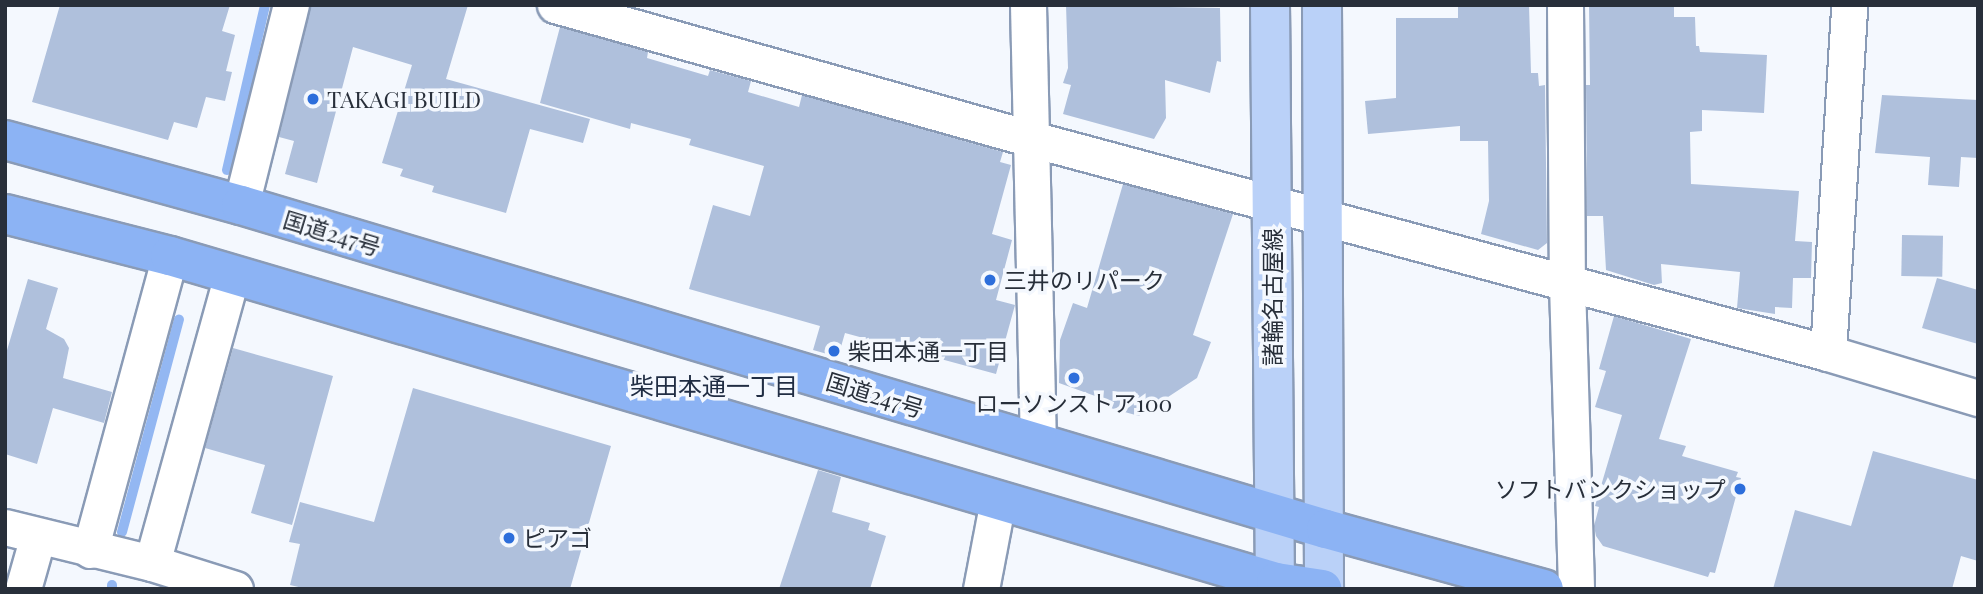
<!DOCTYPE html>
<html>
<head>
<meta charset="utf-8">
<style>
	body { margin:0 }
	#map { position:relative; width:1983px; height:594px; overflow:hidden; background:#f4f8fe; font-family:"Playfair Display","Noto Sans JP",serif }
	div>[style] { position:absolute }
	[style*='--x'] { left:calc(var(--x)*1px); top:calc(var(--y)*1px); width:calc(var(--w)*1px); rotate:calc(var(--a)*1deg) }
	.stream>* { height:10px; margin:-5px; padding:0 5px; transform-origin:5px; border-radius:5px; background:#93b7f2 }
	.building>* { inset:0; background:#afc0dc; transform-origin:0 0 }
	.roads { filter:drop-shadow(2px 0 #8a9bb6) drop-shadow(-2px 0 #8a9bb6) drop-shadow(0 2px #8a9bb6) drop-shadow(0 -2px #8a9bb6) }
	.minor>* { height:35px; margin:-17.5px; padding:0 17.5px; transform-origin:17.5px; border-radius:17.5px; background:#fff }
	.major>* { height:38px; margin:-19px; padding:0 19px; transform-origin:19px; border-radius:19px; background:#bad1f8 }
	.highway>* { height:38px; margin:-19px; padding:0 19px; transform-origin:19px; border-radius:19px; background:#8cb3f4 }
	.dots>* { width:19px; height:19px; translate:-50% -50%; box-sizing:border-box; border:4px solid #f4f8fe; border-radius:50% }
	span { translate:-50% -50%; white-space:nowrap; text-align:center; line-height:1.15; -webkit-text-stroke:7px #f4f8fe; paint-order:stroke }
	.poi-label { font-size:23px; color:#282f3a }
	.left { translate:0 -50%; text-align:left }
	.right { translate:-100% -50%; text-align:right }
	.street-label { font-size:23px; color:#282f3a }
	.neighbourhood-label { font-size:24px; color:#202d43 }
	.frame { position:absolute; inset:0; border:7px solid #282f3a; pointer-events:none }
</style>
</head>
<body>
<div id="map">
	<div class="stream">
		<div style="--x:227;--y:170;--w:169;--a:-77"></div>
		<div style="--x:122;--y:532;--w:220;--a:-75"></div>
		<div style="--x:112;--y:589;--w:4;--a:-90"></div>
	</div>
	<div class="building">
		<div style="clip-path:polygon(60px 5px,230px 5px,222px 31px,235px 35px,226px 71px,232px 72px,225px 101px,206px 97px,197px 128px,174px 122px,168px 140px,32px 102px)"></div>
		<div style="clip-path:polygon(311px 5px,468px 5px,446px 79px,590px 119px,583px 143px,530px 129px,506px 213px,432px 192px,434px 186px,400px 176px,403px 169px,382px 163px,412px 65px,353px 47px,317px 183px,285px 174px,294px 141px,279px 137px)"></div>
		<div style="clip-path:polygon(1066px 5px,1220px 8px,1221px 62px,1217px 61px,1210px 93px,1165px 80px,1166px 118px,1154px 139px,1063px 114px,1071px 85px,1063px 83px,1068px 68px)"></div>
		<div style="clip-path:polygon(1458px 5px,1529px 5px,1531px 73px,1538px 73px,1539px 86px,1545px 85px,1547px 243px,1538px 250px,1481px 234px,1489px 201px,1488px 141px,1460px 141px,1460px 126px,1368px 134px,1365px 101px,1396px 98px,1396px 18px,1458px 18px)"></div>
		<div style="clip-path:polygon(1589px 5px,1674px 5px,1674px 17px,1695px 17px,1696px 46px,1699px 46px,1700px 52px,1767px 55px,1764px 113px,1702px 110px,1702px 131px,1690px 132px,1691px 184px,1799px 191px,1795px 241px,1812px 242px,1811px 278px,1793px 278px,1792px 308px,1775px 307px,1775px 314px,1737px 308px,1740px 272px,1661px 264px,1662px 283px,1654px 285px,1606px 270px,1603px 216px,1587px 216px,1586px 85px,1590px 85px)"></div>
		<div style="clip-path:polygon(560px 27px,648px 52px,647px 58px,708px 76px,710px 70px,751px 81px,748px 92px,799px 107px,802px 95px,1003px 152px,1000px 162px,1011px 165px,992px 234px,1012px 240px,996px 300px,1015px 305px,996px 374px,845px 333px,838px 357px,813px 350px,820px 326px,689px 289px,713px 205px,750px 216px,764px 166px,689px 145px,691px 139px,631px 123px,630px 129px,540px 103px)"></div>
		<div style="clip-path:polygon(1882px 95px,1978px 100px,1978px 158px,1961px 157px,1959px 187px,1928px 185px,1930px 157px,1875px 153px)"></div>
		<div style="clip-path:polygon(1123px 184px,1233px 214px,1193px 335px,1211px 342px,1197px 378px,1139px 416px,1107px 407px,1109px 401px,1059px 383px,1060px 340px,1073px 303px,1087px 308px)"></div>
		<div style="left:1902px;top:235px;width:41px;height:41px;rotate:1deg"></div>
		<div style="clip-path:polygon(1937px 278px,1978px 290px,1978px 344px,1922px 328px)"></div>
		<div style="clip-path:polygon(28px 279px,58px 288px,46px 329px,64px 339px,69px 348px,63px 378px,112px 392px,104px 423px,53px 408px,37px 464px,5px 454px,5px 357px)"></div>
		<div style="clip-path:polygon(1614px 316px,1691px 339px,1659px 439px,1686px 446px,1682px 456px,1738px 472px,1736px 477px,1741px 478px,1715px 573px,1710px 572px,1708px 577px,1603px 546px,1596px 536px,1594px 526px,1599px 507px,1595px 506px,1622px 415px,1595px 407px,1606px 371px,1599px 369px)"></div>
		<div style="clip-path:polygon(233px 348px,333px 376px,292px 525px,251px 513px,265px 465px,205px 448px)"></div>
		<div style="clip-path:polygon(413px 388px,611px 446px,570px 589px,307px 589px,290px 585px,300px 544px,289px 542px,300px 502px,374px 522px)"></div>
		<div style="clip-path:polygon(1873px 451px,1978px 480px,1978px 561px,1961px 556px,1952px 589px,1773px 589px,1795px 510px,1851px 526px)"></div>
		<div style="clip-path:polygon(818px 470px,841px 477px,832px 512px,870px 523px,868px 530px,886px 536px,870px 589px,779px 589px)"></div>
	</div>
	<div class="roads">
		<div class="minor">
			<div style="--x:555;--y:5;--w:491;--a:15.7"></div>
			<div style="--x:1028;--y:138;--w:828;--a:15.04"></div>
			<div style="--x:1828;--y:353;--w:157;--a:16.7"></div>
			<div style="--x:1028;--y:5;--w:438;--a:88.7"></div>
			<div style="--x:1565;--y:5;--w:279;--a:89.6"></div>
			<div style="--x:1567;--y:284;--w:305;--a:88.3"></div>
			<div style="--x:241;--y:205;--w:206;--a:-76"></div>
			<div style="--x:1828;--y:353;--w:349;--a:-86.5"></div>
			<div style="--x:5;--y:527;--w:151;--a:13.8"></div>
			<div style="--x:152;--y:563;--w:87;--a:17.4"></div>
			<div style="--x:90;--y:550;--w:305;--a:-74.8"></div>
			<div style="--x:152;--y:563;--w:299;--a:-74.5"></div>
			<div style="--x:23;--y:589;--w:55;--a:-74.2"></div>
			<div style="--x:981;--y:589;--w:91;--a:-79.2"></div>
		</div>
		<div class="major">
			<div style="--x:1270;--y:5;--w:584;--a:89.51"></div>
			<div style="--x:1322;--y:5;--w:584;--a:89.8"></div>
		</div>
		<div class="highway">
			<div style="--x:5;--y:140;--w:245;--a:15.4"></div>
			<div style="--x:241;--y:205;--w:1132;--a:16.63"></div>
			<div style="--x:1326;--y:529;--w:226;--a:15.4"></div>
			<div style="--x:5;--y:214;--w:170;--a:14.3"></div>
			<div style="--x:170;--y:256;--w:1153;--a:16.42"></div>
			<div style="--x:1276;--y:582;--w:47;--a:8.7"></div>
		</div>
	</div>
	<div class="dots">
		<div style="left:313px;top:99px;background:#2d6edb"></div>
		<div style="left:990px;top:280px;background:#2d6edb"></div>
		<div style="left:834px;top:351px;background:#2d6edb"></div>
		<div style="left:1074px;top:378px;background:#2d6edb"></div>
		<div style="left:1740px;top:489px;background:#2d6edb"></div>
		<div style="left:509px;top:538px;background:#2d6edb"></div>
	</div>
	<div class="poi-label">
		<span class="left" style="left:327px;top:99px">TAKAGI BUILD</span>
		<span class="left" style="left:1004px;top:280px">三井のリパーク</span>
		<span class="left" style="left:848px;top:351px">柴田本通一丁目</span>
		<span style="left:1074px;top:403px">ローソンストア100</span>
		<span class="right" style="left:1726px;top:489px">ソフトバンクショップ</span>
		<span class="left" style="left:523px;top:538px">ピアゴ</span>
	</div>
	<div class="street-label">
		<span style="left:332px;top:233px;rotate:17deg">国道247号</span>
		<span style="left:1272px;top:297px;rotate:-90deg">諸輪名古屋線</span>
		<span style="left:875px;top:395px;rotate:17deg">国道247号</span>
	</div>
	<div class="neighbourhood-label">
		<span style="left:714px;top:386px">柴田本通一丁目</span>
	</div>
	<div class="frame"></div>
</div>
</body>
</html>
